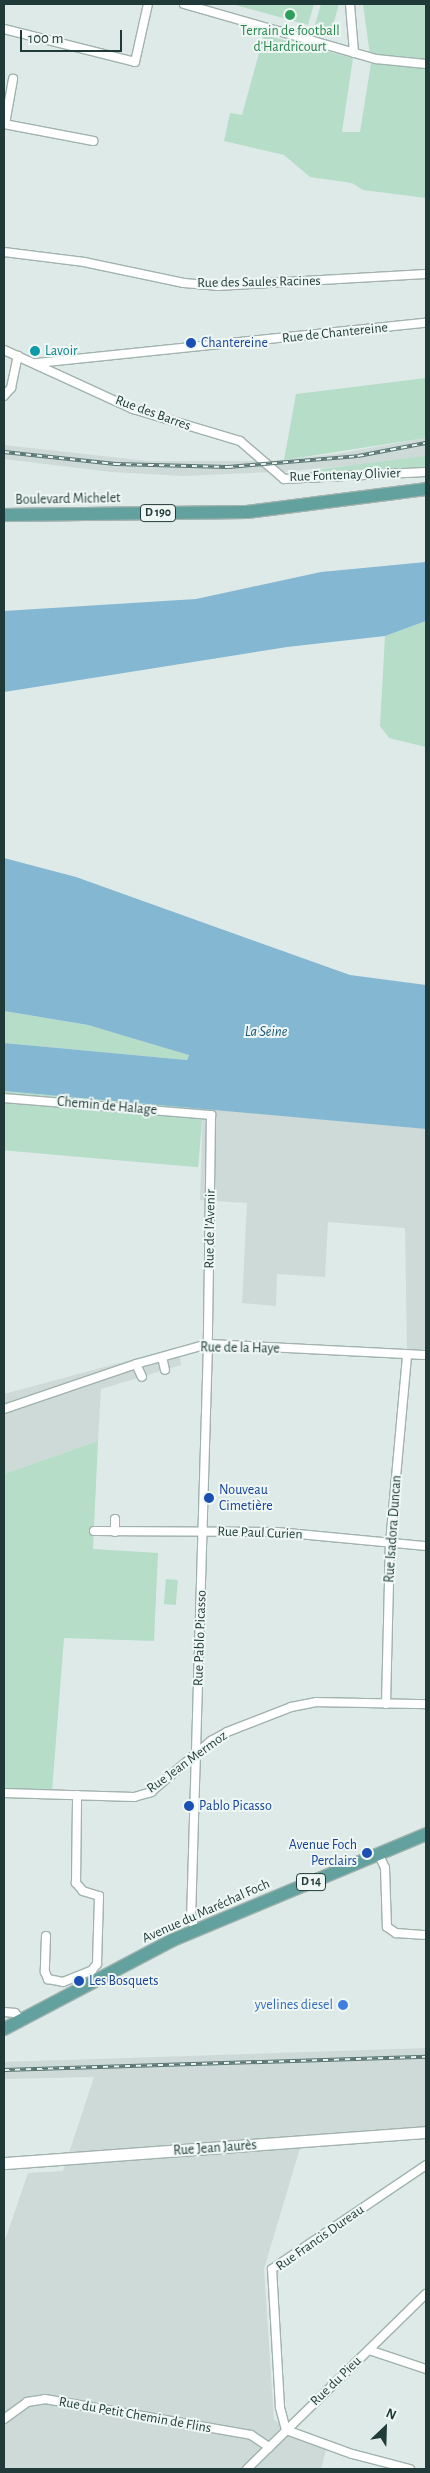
<!DOCTYPE html>
<html>
<head>
<meta charset="utf-8">
<style>
	body { margin:0 }
	#map { position:relative; width:430px; height:2473px; overflow:hidden; background:#deeae7; font-family:"Alegreya Sans",sans-serif }
	div>[style] { position:absolute }
	[style*='--x'] { left:calc(var(--x)*1px); top:calc(var(--y)*1px); width:calc(var(--w)*1px); rotate:calc(var(--a)*1deg) }
	.built>* { inset:0; background:#cddad7 }
	.green>* { inset:0; background:#b6ddc8; transform-origin:0 0 }
	.water>* { inset:0; background:#84b7d2 }
	.roads { filter:drop-shadow(1px 0 #a1b2af) drop-shadow(-1px 0 #a1b2af) drop-shadow(0 1px #a1b2af) drop-shadow(0 -1px #a1b2af) }
	.minor>* { height:8px; margin:-4px; padding:0 4px; transform-origin:4px; border-radius:4px; background:#fff }
	.secondary>* { height:11px; margin:-5.5px; padding:0 5.5px; transform-origin:5.5px; border-radius:5.5px; background:#fff }
	.primary>* { height:12px; margin:-6px; padding:0 6px; transform-origin:6px; border-radius:6px; background:#62a19d }
	.rail>* { height:4px; margin-top:-2px; transform-origin:0; background:repeating-linear-gradient(90deg,#eff7f4 0 5.5px,#597674 0 11px); box-sizing:border-box; border-block:1px solid #597674 }
	.dots>* { width:14px; height:14px; translate:-50% -50%; box-sizing:border-box; border:2px solid #eff7f4; border-radius:50% }
	span { translate:-50% -50%; white-space:nowrap; text-align:center; line-height:1.15; -webkit-text-stroke:4px #eff7f4; paint-order:stroke }
	.shield-label span { padding:1px 4px; background:#eff7f4; border:1px solid; border-radius:4px; -webkit-text-stroke-width:0 }
	.shield-label { font-size:12px; color:#1f3a38; font-weight:700 }
	.leisure-label { font-size:14px; color:#27864d }
	.street-label { font-size:14px; color:#1f3a38 }
	.transit-label { font-size:14px; color:#164399 }
	.left { translate:0 -50%; text-align:left }
	.right { translate:-100% -50%; text-align:right }
	.culture-label { font-size:14px; color:#0d838f }
	.shop-label { font-size:14px; color:#366cbe }
	.water-label { font-size:15px; color:#195677; font-style:italic }
	.frame { position:absolute; inset:0; border:5px solid #1f3a38; pointer-events:none }
	.north { position:absolute; left:360px; top:2403px; width:50px; height:50px; -webkit-text-stroke:4px #eff7f4; paint-order:stroke; rotate:24deg; font-size:14px; font-weight:700; line-height:20px; text-align:center; color:#1f3a38 }
	.north::after { content:''; display:block; margin:auto; width:18px; height:22px; background:#1f3a38; clip-path:polygon(50% 0,100% 100%,50% 72%,0 100%) }
	.scale { position:absolute; left:20px; top:30px; width:102px; height:22px; box-sizing:border-box; border:2px solid #1f3a38; border-top:0; padding-left:6px; font-size:15px; line-height:18px; white-space:nowrap; color:#1f3a38; -webkit-text-stroke:4px #eff7f4; paint-order:stroke }
</style>
</head>
<body>
<div id="map">
	<div class="built">
		<div style="clip-path:polygon(426px 438px,426px 456px,407px 460px,281px 472px,270px 461px,336px 454px)"></div>
		<div style="clip-path:polygon(4px 445px,148px 461px,260px 461px,271px 472px,183px 476px,111px 472px,4px 459px)"></div>
		<div style="clip-path:polygon(203px 1108px,426px 1129px,426px 1349px,407px 1349px,405px 1228px,328px 1222px,325px 1277px,277px 1274px,276px 1306px,242px 1303px,247px 1203px,200px 1200px)"></div>
		<div style="clip-path:polygon(179px 1347px,181px 1365px,101px 1389px,98px 1441px,4px 1474px,4px 1394px)"></div>
		<div style="clip-path:polygon(426px 2048px,426px 2129px,303px 2138px,264px 2269px,274px 2420px,326px 2450px,321px 2469px,4px 2469px,4px 2243px,28px 2173px,63px 2171px,94px 2077px,4px 2079px,4px 2062px)"></div>
	</div>
	<div class="green">
		<div style="clip-path:polygon(232px 4px,314px 4px,308px 25px)"></div>
		<div style="clip-path:polygon(321px 4px,339px 4px,331px 32px,314px 28px)"></div>
		<div style="clip-path:polygon(363px 4px,426px 4px,426px 198px,363px 190px,352px 183px,310px 177px,284px 155px,224px 141px,230px 113px,242px 115px,264px 35px,353px 58px,342px 132px,360px 132px,371px 63px)"></div>
		<div style="clip-path:polygon(426px 378px,426px 438px,284px 460px,296px 394px)"></div>
		<div style="clip-path:polygon(426px 456px,426px 467px,313px 475px,321px 469px)"></div>
		<div style="clip-path:polygon(426px 621px,426px 747px,389px 738px,380px 726px,385px 636px)"></div>
		<div style="clip-path:polygon(4px 1011px,88px 1025px,189px 1054px,187px 1060px,4px 1043px)"></div>
		<div style="left:4px;top:1091px;width:200px;height:59px;rotate:5deg"></div>
		<div style="clip-path:polygon(98px 1441px,93px 1549px,158px 1553px,154px 1641px,64px 1638px,52px 1791px,4px 1789px,4px 1474px)"></div>
		<div style="left:166px;top:1579px;width:12px;height:25px;rotate:5deg"></div>
	</div>
	<div class="water">
		<div style="clip-path:polygon(426px 562px,426px 621px,385px 636px,287px 647px,4px 692px,4px 611px,196px 599px,321px 572px)"></div>
		<div style="clip-path:polygon(4px 858px,76px 877px,350px 975px,426px 985px,426px 1129px,4px 1091px,4px 1043px,187px 1060px,189px 1055px,88px 1025px,4px 1011px)"></div>
	</div>
	<div class="roads">
		<div class="minor">
			<div style="--x:184;--y:4;--w:200;--a:16"></div>
			<div style="--x:376;--y:59;--w:50;--a:5.7"></div>
			<div style="--x:350;--y:4;--w:49;--a:85.3"></div>
			<div style="--x:4;--y:29;--w:135;--a:14.1"></div>
			<div style="--x:135;--y:62;--w:59;--a:-77.4"></div>
			<div style="--x:4;--y:124;--w:91;--a:10.8"></div>
			<div style="--x:5;--y:124;--w:46;--a:-79.9"></div>
			<div style="--x:4;--y:252;--w:81;--a:7.1"></div>
			<div style="--x:84;--y:262;--w:102;--a:11.9"></div>
			<div style="--x:184;--y:283;--w:33;--a:5"></div>
			<div style="--x:217;--y:286;--w:209;--a:-3.3"></div>
			<div style="--x:4;--y:350;--w:142;--a:24.6"></div>
			<div style="--x:133;--y:409;--w:112;--a:16.7"></div>
			<div style="--x:240;--y:441;--w:58;--a:40.8"></div>
			<div style="--x:284;--y:479;--w:142;--a:-2.8"></div>
			<div style="--x:36;--y:363;--w:392;--a:-5.9"></div>
			<div style="--x:4;--y:396;--w:11;--a:-49"></div>
			<div style="--x:11;--y:388;--w:33;--a:-78"></div>
			<div style="--x:4;--y:1098;--w:208;--a:4.7"></div>
			<div style="--x:211;--y:1115;--w:229;--a:90.8"></div>
			<div style="--x:208;--y:1344;--w:575;--a:91.69"></div>
			<div style="--x:191;--y:1919;--w:12;--a:66"></div>
			<div style="--x:162;--y:1357;--w:13;--a:77"></div>
			<div style="--x:136;--y:1364;--w:14;--a:65"></div>
			<div style="--x:4;--y:1409;--w:139;--a:-18.8"></div>
			<div style="--x:136;--y:1364;--w:75;--a:-15.5"></div>
			<div style="--x:208;--y:1344;--w:218;--a:2.9"></div>
			<div style="--x:94;--y:1531;--w:183;--a:0.3"></div>
			<div style="--x:277;--y:1532;--w:150;--a:5.4"></div>
			<div style="--x:115;--y:1532;--w:13;--a:-90"></div>
			<div style="--x:386;--y:1704;--w:161;--a:-88.6"></div>
			<div style="--x:390;--y:1543;--w:189;--a:-84.8"></div>
			<div style="--x:4;--y:1793;--w:130;--a:1.8"></div>
			<div style="--x:134;--y:1797;--w:18;--a:-16"></div>
			<div style="--x:151;--y:1792;--w:79;--a:-40.4"></div>
			<div style="--x:211;--y:1741;--w:18;--a:-29"></div>
			<div style="--x:227;--y:1732;--w:69;--a:-21.3"></div>
			<div style="--x:291;--y:1707;--w:26;--a:-11"></div>
			<div style="--x:317;--y:1702;--w:109;--a:1.1"></div>
			<div style="--x:379;--y:1855;--w:14;--a:65"></div>
			<div style="--x:385;--y:1868;--w:59;--a:88.1"></div>
			<div style="--x:387;--y:1927;--w:11;--a:34"></div>
			<div style="--x:396;--y:1933;--w:30;--a:4"></div>
			<div style="--x:46;--y:1936;--w:36;--a:92"></div>
			<div style="--x:45;--y:1972;--w:8;--a:67"></div>
			<div style="--x:48;--y:1979;--w:15;--a:11"></div>
			<div style="--x:63;--y:1982;--w:31;--a:-22"></div>
			<div style="--x:92;--y:1970;--w:8;--a:-50"></div>
			<div style="--x:97;--y:1964;--w:68;--a:-88.3"></div>
			<div style="--x:99;--y:1896;--w:17;--a:-163"></div>
			<div style="--x:83;--y:1891;--w:11;--a:-131"></div>
			<div style="--x:76;--y:1883;--w:88;--a:-89.3"></div>
			<div style="--x:4;--y:2012;--w:11;--a:5"></div>
			<div style="--x:15;--y:2013;--w:9;--a:49"></div>
			<div style="--x:369;--y:2350;--w:60;--a:18.4"></div>
			<div style="--x:4;--y:2419;--w:29;--a:-36"></div>
			<div style="--x:27;--y:2402;--w:18;--a:-9"></div>
			<div style="--x:45;--y:2399;--w:209;--a:9.9"></div>
			<div style="--x:251;--y:2435;--w:22;--a:34"></div>
			<div style="--x:247;--y:2469;--w:250;--a:-44.4"></div>
			<div style="--x:410;--y:2469;--w:60;--a:-165.5"></div>
			<div style="--x:352;--y:2454;--w:70;--a:-160"></div>
			<div style="--x:286;--y:2430;--w:24;--a:-105"></div>
			<div style="--x:280;--y:2407;--w:138;--a:-93.3"></div>
			<div style="--x:272;--y:2269;--w:186;--a:-34"></div>
		</div>
		<div class="secondary">
			<div style="--x:4;--y:2163;--w:423;--a:-4.2"></div>
		</div>
		<div class="primary">
			<div style="--x:4;--y:515;--w:243;--a:-0.7"></div>
			<div style="--x:247;--y:512;--w:180;--a:-7.3"></div>
			<div style="--x:4;--y:2029;--w:191;--a:-27.8"></div>
			<div style="--x:173;--y:1940;--w:274;--a:-22.7"></div>
		</div>
	</div>
	<div class="rail">
		<div style="--x:4;--y:452;--w:112;--a:6.2"></div>
		<div style="--x:115;--y:464;--w:113;--a:1.5"></div>
		<div style="--x:228;--y:467;--w:130;--a:-4.8"></div>
		<div style="--x:358;--y:456;--w:69;--a:-10.8"></div>
		<div style="--x:4;--y:2070;--w:422;--a:-1.8"></div>
	</div>
	<div class="dots">
		<div style="left:290px;top:15px;background:#2e9e5b"></div>
		<div style="left:191px;top:343px;background:#1a4fb4"></div>
		<div style="left:35px;top:351px;background:#0f9aa8"></div>
		<div style="left:209px;top:1498px;background:#1a4fb4"></div>
		<div style="left:189px;top:1806px;background:#1a4fb4"></div>
		<div style="left:367px;top:1853px;background:#1a4fb4"></div>
		<div style="left:79px;top:1981px;background:#1a4fb4"></div>
		<div style="left:343px;top:2005px;background:#3f7fe0"></div>
	</div>
	<div class="shield-label">
		<span style="left:158px;top:513px">D 190</span>
		<span style="left:311px;top:1882px">D 14</span>
	</div>
	<div class="leisure-label">
		<span style="left:290px;top:39px">Terrain de football<br>d'Hardricourt</span>
	</div>
	<div class="street-label">
		<span style="left:259px;top:282px;rotate:-1deg">Rue des Saules Racines</span>
		<span style="left:335px;top:333px;rotate:-6deg">Rue de Chantereine</span>
		<span style="left:153px;top:413px;rotate:20deg">Rue des Barres</span>
		<span style="left:345px;top:475px;rotate:-2deg">Rue Fontenay Olivier</span>
		<span style="left:68px;top:499px;rotate:-1deg">Boulevard Michelet</span>
		<span style="left:107px;top:1106px;rotate:5deg">Chemin de Halage</span>
		<span style="left:210px;top:1229px;rotate:-89deg">Rue de l'Avenir</span>
		<span style="left:240px;top:1348px;rotate:1deg">Rue de la Haye</span>
		<span style="left:393px;top:1529px;rotate:-86deg">Rue Isadora Duncan</span>
		<span style="left:260px;top:1533px;rotate:2deg">Rue Paul Curien</span>
		<span style="left:200px;top:1638px;rotate:-88deg">Rue Pablo Picasso</span>
		<span style="left:187px;top:1762px;rotate:-36deg">Rue Jean Mermoz</span>
		<span style="left:206px;top:1911px;rotate:-24deg">Avenue du Maréchal Foch</span>
		<span style="left:215px;top:2148px;rotate:-4deg">Rue Jean Jaurès</span>
		<span style="left:320px;top:2238px;rotate:-35deg">Rue Francis Dureau</span>
		<span style="left:336px;top:2381px;rotate:-44deg">Rue du Pieu</span>
		<span style="left:135px;top:2415px;rotate:10deg">Rue du Petit Chemin de Flins</span>
	</div>
	<div class="transit-label">
		<span class="left" style="left:201px;top:343px">Chantereine</span>
		<span class="left" style="left:219px;top:1498px">Nouveau<br>Cimetière</span>
		<span class="left" style="left:199px;top:1806px">Pablo Picasso</span>
		<span class="right" style="left:357px;top:1853px">Avenue Foch<br>Perclairs</span>
		<span class="left" style="left:89px;top:1981px">Les Bosquets</span>
	</div>
	<div class="culture-label">
		<span class="left" style="left:45px;top:351px">Lavoir</span>
	</div>
	<div class="shop-label">
		<span class="right" style="left:333px;top:2005px">yvelines diesel</span>
	</div>
	<div class="water-label">
		<span style="left:266px;top:1032px">La Seine</span>
	</div>
	<div class="frame"></div>
	<div class="north">N</div>
	<div class="scale">100 m</div>
</div>
</body>
</html>
